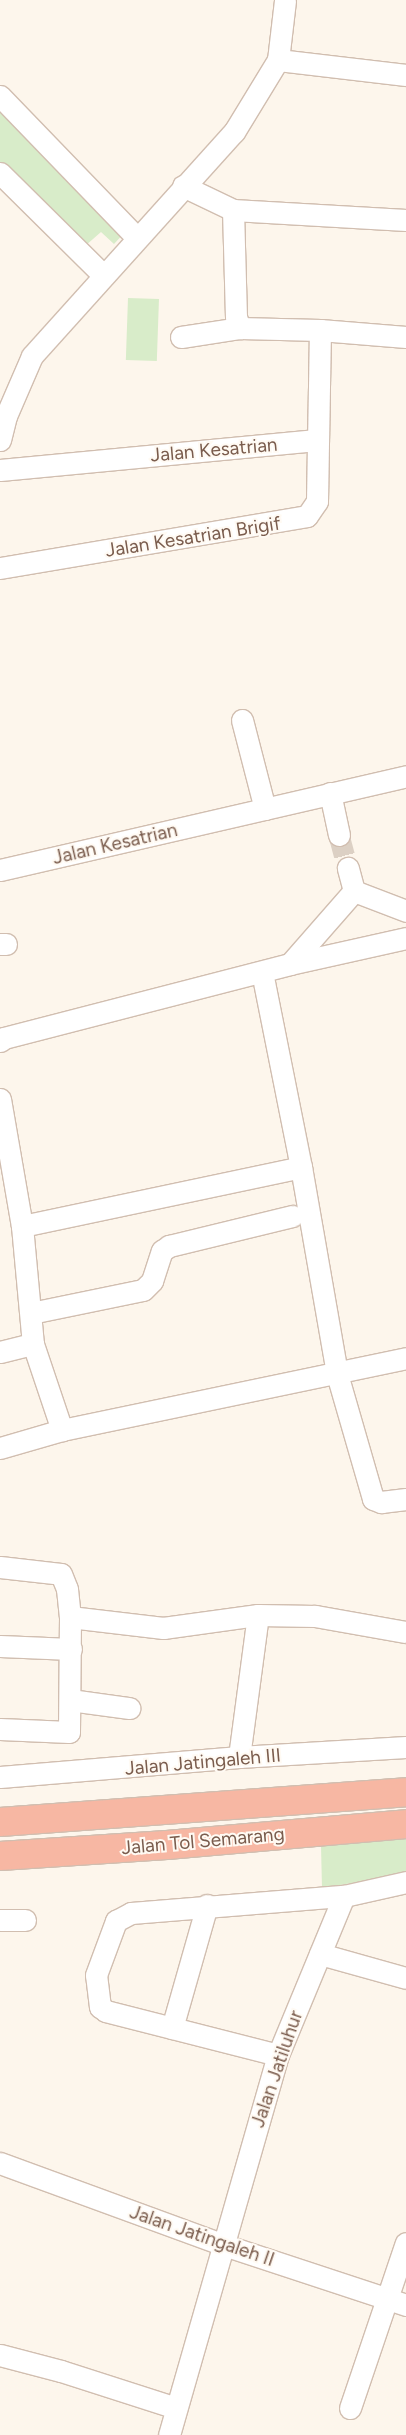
<!DOCTYPE html>
<html>
<head>
<meta charset="utf-8">
<style>
	body { margin:0 }
	#map { position:relative; width:406px; height:2435px; overflow:hidden; background:#fdf6ec; font-family:Figtree,sans-serif }
	div>[style] { position:absolute }
	[style*='--x'] { left:calc(var(--x)*1px); top:calc(var(--y)*1px); width:calc(var(--w)*1px); rotate:calc(var(--a)*1deg) }
	.green>* { inset:0; background:#d8ecc9; transform-origin:0 0 }
	.minor-tunnel>* { height:21px; margin-top:-10.5px; transform-origin:0; background:repeating-linear-gradient(90deg,#dcd0c4 0 21px,transparent 0 32px) }
	.roads { filter:drop-shadow(1px 0 #d1beb0) drop-shadow(-1px 0 #d1beb0) drop-shadow(0 1px #d1beb0) drop-shadow(0 -1px #d1beb0) }
	.minor>* { height:21px; margin:-10.5px; padding:0 10.5px; transform-origin:10.5px; border-radius:10.5px; background:#fff }
	.highway>* { height:28px; margin:-14px; padding:0 14px; transform-origin:14px; border-radius:14px; background:#f7b7a3 }
	span { translate:-50% -50%; white-space:nowrap; text-align:center; line-height:1.15; -webkit-text-stroke:4px #fffaf3; paint-order:stroke }
	.street-label { font-size:19px; color:#7a5c4d }
</style>
</head>
<body>
<div id="map">
	<div class="green">
		<div style="clip-path:polygon(0 100px,127px 230px,114px 244px,101px 232px,85px 246px,0 162px)"></div>
		<div style="left:128px;top:298px;width:31px;height:62px;rotate:2deg"></div>
		<div style="clip-path:polygon(406px 1839px,406px 1874px,322px 1888px,321px 1846px)"></div>
	</div>
	<div class="minor-tunnel">
		<div style="--x:339;--y:835;--w:34;--a:75"></div>
	</div>
	<div class="roads">
		<div class="minor">
			<div style="--x:278;--y:60;--w:129;--a:6.7"></div>
			<div style="--x:0;--y:96;--w:196;--a:46"></div>
			<div style="--x:0;--y:173;--w:145;--a:44.7"></div>
			<div style="--x:183;--y:186;--w:55;--a:25.6"></div>
			<div style="--x:233;--y:210;--w:173;--a:3.3"></div>
			<div style="--x:233;--y:210;--w:107;--a:88.4"></div>
			<div style="--x:236;--y:317;--w:12;--a:70"></div>
			<div style="--x:240;--y:328;--w:80;--a:1.4"></div>
			<div style="--x:320;--y:330;--w:86;--a:4.7"></div>
			<div style="--x:181;--y:337;--w:60;--a:-8.7"></div>
			<div style="--x:0;--y:440;--w:25;--a:-76"></div>
			<div style="--x:6;--y:416;--w:65;--a:-66.6"></div>
			<div style="--x:32;--y:356;--w:302;--a:-48"></div>
			<div style="--x:234;--y:132;--w:84;--a:-58.6"></div>
			<div style="--x:278;--y:60;--w:60;--a:-83.3"></div>
			<div style="--x:0;--y:470;--w:318;--a:-5.4"></div>
			<div style="--x:0;--y:568;--w:311;--a:-9.6"></div>
			<div style="--x:307;--y:516;--w:18;--a:-56"></div>
			<div style="--x:317;--y:501;--w:171;--a:-89"></div>
			<div style="--x:242;--y:720;--w:92;--a:75.5"></div>
			<div style="--x:330;--y:793;--w:43;--a:77.9"></div>
			<div style="--x:0;--y:870;--w:417;--a:-13"></div>
			<div style="--x:354;--y:891;--w:56;--a:21"></div>
			<div style="--x:0;--y:944;--w:6;--a:0"></div>
			<div style="--x:290;--y:964;--w:97;--a:-48.8"></div>
			<div style="--x:354;--y:891;--w:24;--a:-105"></div>
			<div style="--x:262;--y:972;--w:199;--a:78.7"></div>
			<div style="--x:301;--y:1167;--w:210;--a:80.1"></div>
			<div style="--x:337;--y:1374;--w:130;--a:73.9"></div>
			<div style="--x:373;--y:1499;--w:9;--a:21"></div>
			<div style="--x:381;--y:1502;--w:25;--a:-7"></div>
			<div style="--x:0;--y:1041;--w:5;--a:-37"></div>
			<div style="--x:4;--y:1038;--w:295;--a:-14.5"></div>
			<div style="--x:290;--y:964;--w:119;--a:-12.6"></div>
			<div style="--x:0;--y:1099;--w:129;--a:80.2"></div>
			<div style="--x:22;--y:1226;--w:119;--a:84.7"></div>
			<div style="--x:33;--y:1344;--w:91;--a:71.4"></div>
			<div style="--x:62;--y:1430;--w:351;--a:-11.8"></div>
			<div style="--x:22;--y:1226;--w:285;--a:-11.9"></div>
			<div style="--x:31;--y:1313;--w:114;--a:-11.6"></div>
			<div style="--x:143;--y:1290;--w:13;--a:-45"></div>
			<div style="--x:152;--y:1281;--w:32;--a:-72"></div>
			<div style="--x:162;--y:1251;--w:9;--a:-36"></div>
			<div style="--x:169;--y:1246;--w:127;--a:-13.7"></div>
			<div style="--x:0;--y:1352;--w:34;--a:-14"></div>
			<div style="--x:0;--y:1448;--w:65;--a:-16.2"></div>
			<div style="--x:0;--y:1567;--w:61;--a:6.5"></div>
			<div style="--x:61;--y:1574;--w:16;--a:68"></div>
			<div style="--x:67;--y:1589;--w:28;--a:84"></div>
			<div style="--x:70;--y:1617;--w:94;--a:6.7"></div>
			<div style="--x:163;--y:1628;--w:96;--a:-7.8"></div>
			<div style="--x:0;--y:1646;--w:71;--a:2.4"></div>
			<div style="--x:70;--y:1700;--w:60;--a:7.7"></div>
			<div style="--x:0;--y:1729;--w:69;--a:2.5"></div>
			<div style="--x:69;--y:1732;--w:115;--a:-89.5"></div>
			<div style="--x:239;--y:1757;--w:143;--a:-82.4"></div>
			<div style="--x:258;--y:1615;--w:57;--a:1"></div>
			<div style="--x:315;--y:1616;--w:92;--a:10"></div>
			<div style="--x:0;--y:1777;--w:240;--a:-4.8"></div>
			<div style="--x:239;--y:1757;--w:167;--a:-3.4"></div>
			<div style="--x:0;--y:1920;--w:25;--a:0"></div>
			<div style="--x:320;--y:1954;--w:89;--a:15.6"></div>
			<div style="--x:172;--y:2028;--w:128;--a:-74.1"></div>
			<div style="--x:278;--y:2055;--w:178;--a:-165.7"></div>
			<div style="--x:106;--y:2011;--w:7;--a:-146"></div>
			<div style="--x:100;--y:2007;--w:32;--a:-97"></div>
			<div style="--x:96;--y:1975;--w:58;--a:-69.7"></div>
			<div style="--x:116;--y:1921;--w:17;--a:-28"></div>
			<div style="--x:131;--y:1913;--w:214;--a:-4.6"></div>
			<div style="--x:344;--y:1896;--w:64;--a:-12.7"></div>
			<div style="--x:0;--y:2163;--w:235;--a:20.1"></div>
			<div style="--x:221;--y:2244;--w:195;--a:18.2"></div>
			<div style="--x:0;--y:2355;--w:63;--a:14.7"></div>
			<div style="--x:61;--y:2371;--w:121;--a:17.8"></div>
			<div style="--x:350;--y:2408;--w:174;--a:-71.3"></div>
			<div style="--x:169;--y:2435;--w:395;--a:-74"></div>
			<div style="--x:278;--y:2055;--w:172;--a:-67.5"></div>
		</div>
		<div class="highway">
			<div style="--x:0;--y:1822;--w:407;--a:-4.2"></div>
			<div style="--x:0;--y:1856;--w:167;--a:-3.8"></div>
			<div style="--x:167;--y:1845;--w:240;--a:-5"></div>
		</div>
	</div>
	<div class="street-label">
		<span style="left:214px;top:450px;rotate:-5deg">Jalan Kesatrian</span>
		<span style="left:193px;top:537px;rotate:-9deg">Jalan Kesatrian Brigif</span>
		<span style="left:115px;top:844px;rotate:-13deg">Jalan Kesatrian</span>
		<span style="left:203px;top:1762px;rotate:-5deg">Jalan Jatingaleh III</span>
		<span style="left:203px;top:1841px;rotate:-5deg">Jalan Tol Semarang</span>
		<span style="left:277px;top:2069px;rotate:-71deg">Jalan Jatiluhur</span>
		<span style="left:202px;top:2236px;rotate:19deg">Jalan Jatingaleh II</span>
	</div>
</div>
</body>
</html>
